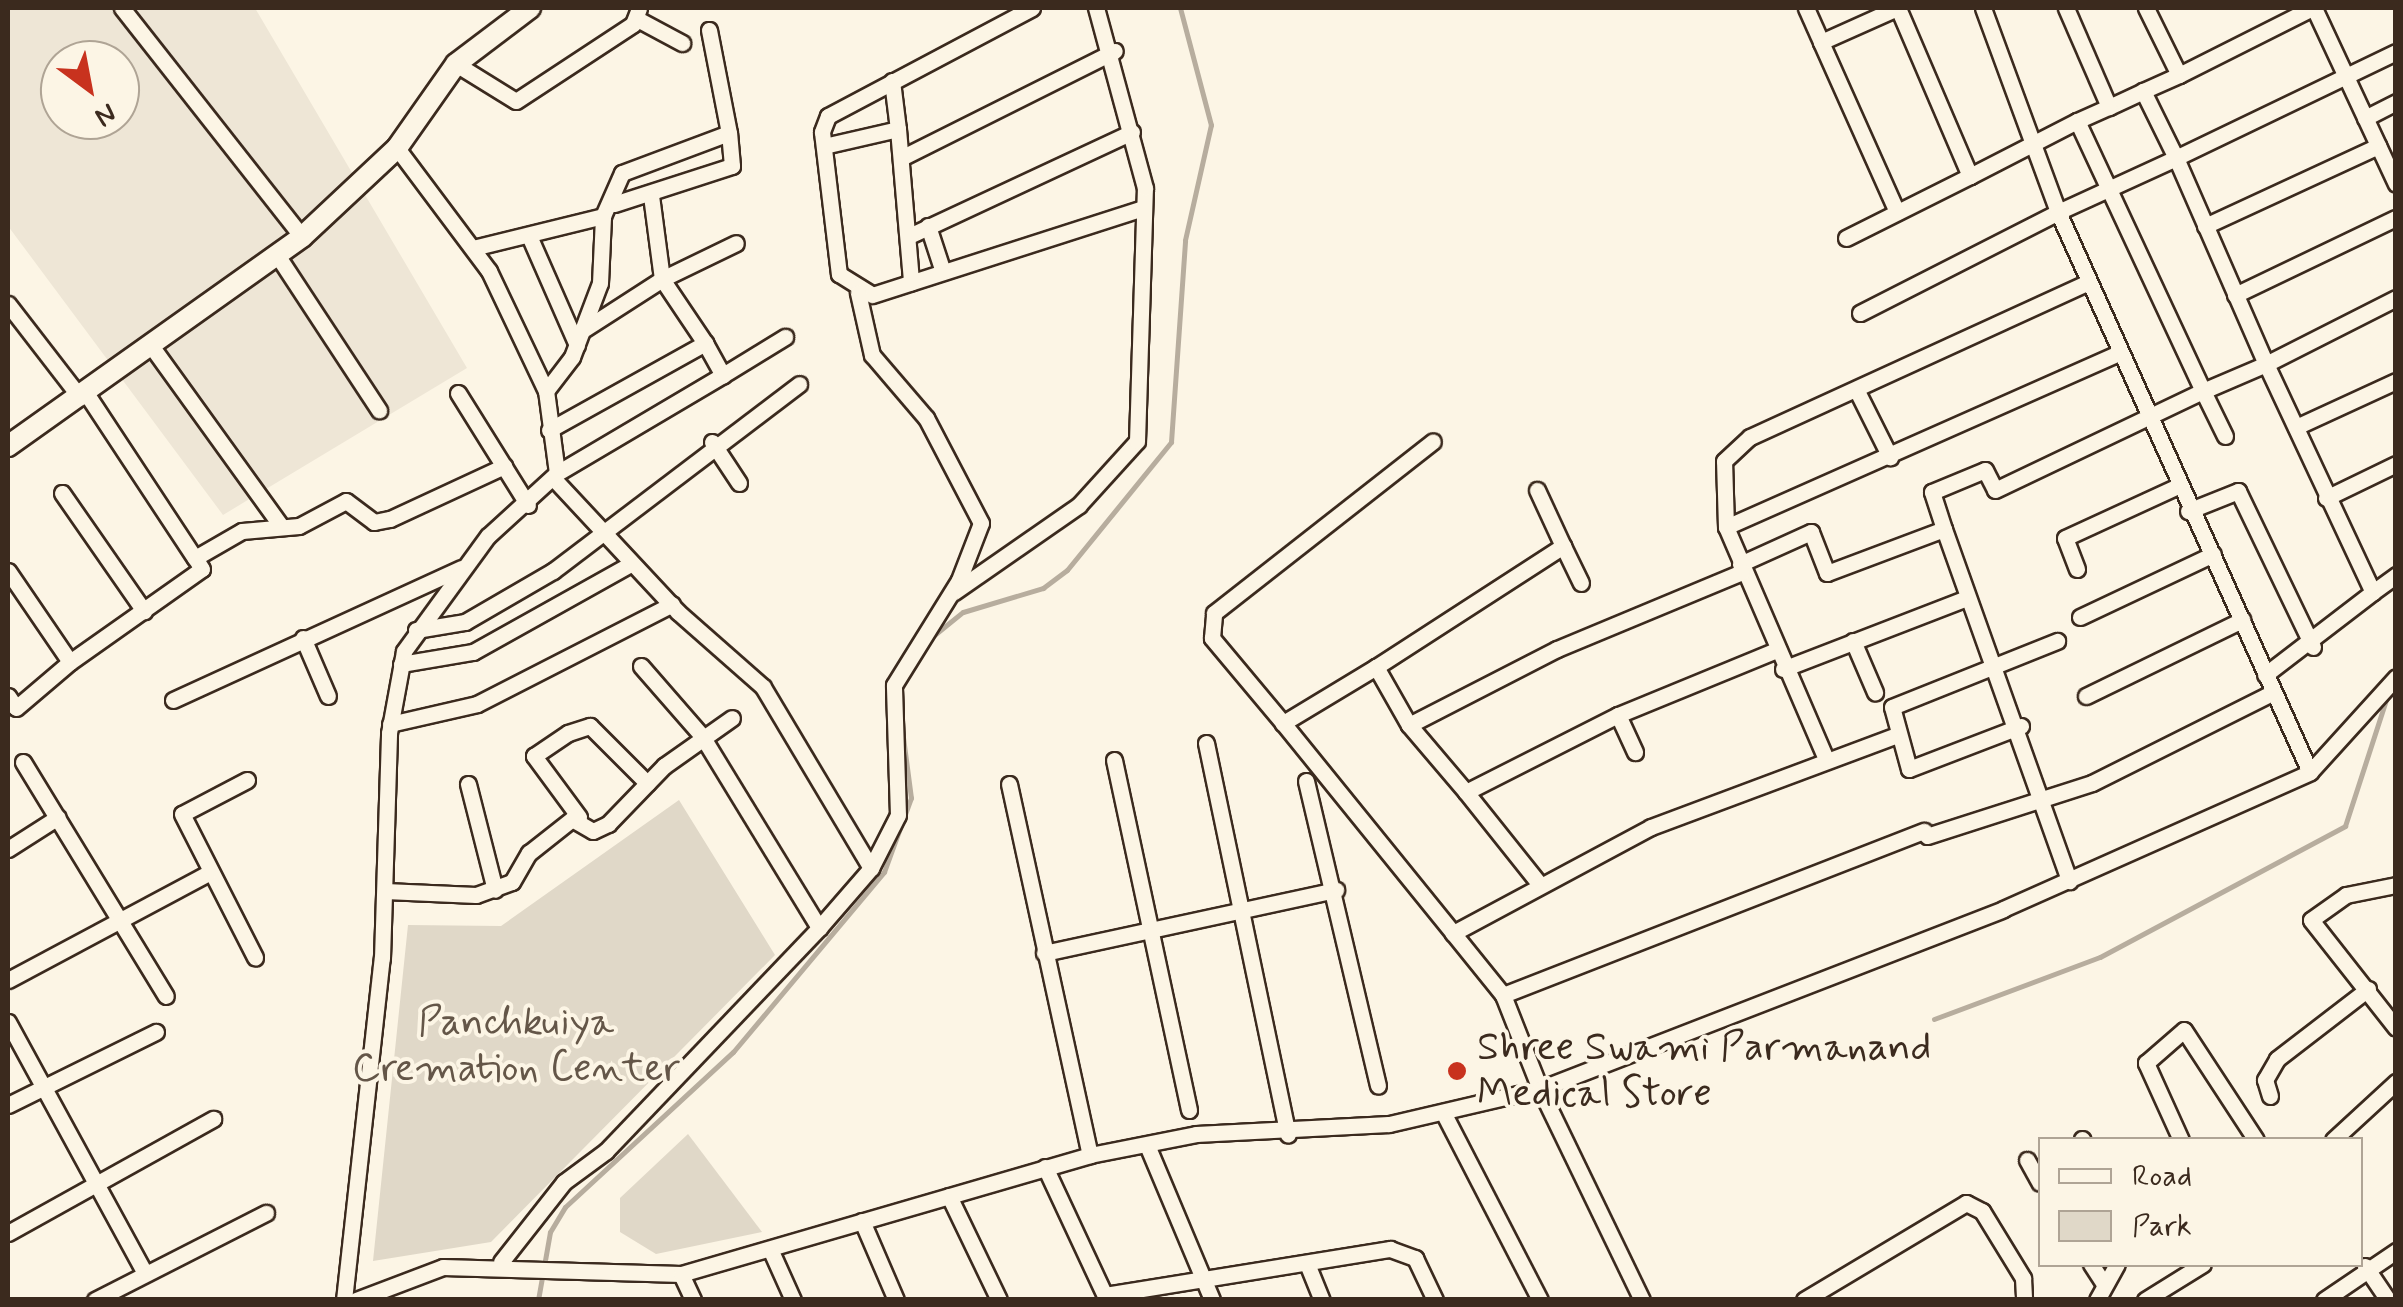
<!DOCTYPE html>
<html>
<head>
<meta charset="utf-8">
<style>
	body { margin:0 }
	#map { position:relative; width:2403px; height:1307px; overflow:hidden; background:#fcf5e5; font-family:Mynerve,sans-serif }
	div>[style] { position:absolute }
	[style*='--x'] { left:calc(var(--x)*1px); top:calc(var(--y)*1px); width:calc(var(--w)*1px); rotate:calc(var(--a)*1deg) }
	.built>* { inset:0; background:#eee6d6 }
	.green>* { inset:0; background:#e0d8c8 }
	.stream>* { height:5px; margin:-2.5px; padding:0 2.5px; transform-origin:2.5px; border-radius:2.5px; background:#b7ad9e }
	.roads { filter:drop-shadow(2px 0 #3b2a1e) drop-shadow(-2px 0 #3b2a1e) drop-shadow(0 2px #3b2a1e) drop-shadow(0 -2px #3b2a1e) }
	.minor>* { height:15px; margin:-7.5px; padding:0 7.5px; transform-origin:7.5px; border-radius:7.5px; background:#fcf5e5 }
	.tertiary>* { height:20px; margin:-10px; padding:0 10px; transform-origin:10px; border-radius:10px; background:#fcf5e5 }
	.dots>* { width:28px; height:28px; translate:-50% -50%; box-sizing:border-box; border:5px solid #fcf5e5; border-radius:50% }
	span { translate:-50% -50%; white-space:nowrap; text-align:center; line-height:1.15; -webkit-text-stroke:8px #fcf5e5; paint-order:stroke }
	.park-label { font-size:40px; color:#645648 }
	.poi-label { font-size:40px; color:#3b2a1e }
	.left { translate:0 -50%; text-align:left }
	.frame { position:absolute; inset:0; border:10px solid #3b2a1e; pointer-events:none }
	.legend { position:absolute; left:2038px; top:1137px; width:325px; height:130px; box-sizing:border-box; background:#fcf5e5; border:2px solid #afa495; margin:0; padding:12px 18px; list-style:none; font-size:30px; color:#3b2a1e }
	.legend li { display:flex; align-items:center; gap:20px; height:50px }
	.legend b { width:50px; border:2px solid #afa495 }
	.north { position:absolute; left:40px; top:40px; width:100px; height:100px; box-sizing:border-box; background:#fcf5e5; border:2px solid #afa495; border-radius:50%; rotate:148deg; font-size:28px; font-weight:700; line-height:40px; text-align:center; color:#3b2a1e }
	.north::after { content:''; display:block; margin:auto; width:35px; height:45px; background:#c8321e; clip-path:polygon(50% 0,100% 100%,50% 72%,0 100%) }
</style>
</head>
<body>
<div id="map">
	<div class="built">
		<div style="clip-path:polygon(evenodd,8px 8px,255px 8px,467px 368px,223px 515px,8px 226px,8px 8px,60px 60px,120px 60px,120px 120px,60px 120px,60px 60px)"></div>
	</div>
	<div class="green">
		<div style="clip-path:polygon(679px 800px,775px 955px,491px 1242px,373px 1261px,408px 925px,501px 926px)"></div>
		<div style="clip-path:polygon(688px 1134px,762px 1232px,656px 1254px,620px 1232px,620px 1198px)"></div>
	</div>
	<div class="stream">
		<div style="--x:933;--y:636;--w:38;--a:-39"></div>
		<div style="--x:963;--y:612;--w:84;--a:-16.7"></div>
		<div style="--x:1043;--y:588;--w:30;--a:-37"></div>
		<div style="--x:1067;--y:570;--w:165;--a:-50.9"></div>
		<div style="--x:1171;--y:442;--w:202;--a:-86"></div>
		<div style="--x:1185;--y:240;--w:118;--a:-77.3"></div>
		<div style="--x:1211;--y:125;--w:121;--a:-104.8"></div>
		<div style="--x:1934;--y:1019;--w:177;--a:-20.5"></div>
		<div style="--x:2100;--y:957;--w:278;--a:-28.1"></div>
		<div style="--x:2345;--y:826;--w:139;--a:-72"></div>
		<div style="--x:538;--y:1300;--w:69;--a:-80"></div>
		<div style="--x:550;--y:1232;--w:29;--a:-59"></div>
		<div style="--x:565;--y:1207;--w:229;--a:-42.7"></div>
		<div style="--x:733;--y:1052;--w:235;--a:-50"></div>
		<div style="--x:884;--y:872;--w:79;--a:-70"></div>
		<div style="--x:911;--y:798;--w:77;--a:-97.5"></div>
	</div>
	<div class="roads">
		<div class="minor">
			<div style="--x:122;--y:8;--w:291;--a:51.8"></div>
			<div style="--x:1032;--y:8;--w:231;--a:152.1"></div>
			<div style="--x:828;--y:116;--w:17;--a:111"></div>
			<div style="--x:822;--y:132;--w:143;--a:83.2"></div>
			<div style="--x:839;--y:274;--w:39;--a:32"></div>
			<div style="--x:872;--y:295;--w:285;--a:-17.8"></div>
			<div style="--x:1806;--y:8;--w:37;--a:66"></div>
			<div style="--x:1898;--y:8;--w:183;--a:66.8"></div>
			<div style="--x:1970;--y:176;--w:120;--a:-27.2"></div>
			<div style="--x:1983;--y:8;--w:217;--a:69.8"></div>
			<div style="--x:2058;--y:212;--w:130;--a:-24.6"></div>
			<div style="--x:2176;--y:158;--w:75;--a:-116.2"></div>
			<div style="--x:2143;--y:91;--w:39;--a:-24"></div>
			<div style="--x:2179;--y:75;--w:75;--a:-116.2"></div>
			<div style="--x:2314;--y:8;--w:194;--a:65"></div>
			<div style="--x:639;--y:20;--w:49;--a:28.1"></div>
			<div style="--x:2396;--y:52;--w:244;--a:154.3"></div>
			<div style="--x:2176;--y:158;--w:225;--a:66.4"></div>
			<div style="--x:2266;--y:364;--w:146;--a:-26.9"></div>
			<div style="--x:456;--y:64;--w:70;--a:31.7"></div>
			<div style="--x:516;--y:101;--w:140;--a:-33.3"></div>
			<div style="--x:633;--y:24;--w:17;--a:-69"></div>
			<div style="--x:2179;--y:75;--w:149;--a:-26.7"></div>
			<div style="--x:892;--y:81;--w:48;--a:82.9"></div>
			<div style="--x:2109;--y:107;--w:38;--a:-25"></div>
			<div style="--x:2365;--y:118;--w:35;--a:-27"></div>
			<div style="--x:824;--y:146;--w:76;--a:-12.9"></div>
			<div style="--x:898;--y:129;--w:154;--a:85.1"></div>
			<div style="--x:901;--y:158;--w:239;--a:-26.6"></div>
			<div style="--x:614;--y:204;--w:124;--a:-17.9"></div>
			<div style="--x:732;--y:166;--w:33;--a:-95"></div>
			<div style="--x:1897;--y:212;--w:186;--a:-114.1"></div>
			<div style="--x:1821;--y:42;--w:83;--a:-24.1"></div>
			<div style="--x:928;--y:226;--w:48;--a:71.9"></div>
			<div style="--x:2205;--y:226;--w:191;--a:-24.8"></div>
			<div style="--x:909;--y:236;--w:246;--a:-25"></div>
			<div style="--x:530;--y:238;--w:117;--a:66.3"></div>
			<div style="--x:1846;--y:238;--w:139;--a:-26.6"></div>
			<div style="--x:477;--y:247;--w:130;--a:-13.8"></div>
			<div style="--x:603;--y:216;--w:47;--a:-66.2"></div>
			<div style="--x:622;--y:173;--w:114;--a:-20.5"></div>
			<div style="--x:729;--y:133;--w:105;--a:-101"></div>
			<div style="--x:277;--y:255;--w:186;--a:56.7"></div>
			<div style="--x:2235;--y:295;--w:178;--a:-25.6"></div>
			<div style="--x:8;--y:304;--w:118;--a:52.3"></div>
			<div style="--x:1860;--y:313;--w:222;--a:-27"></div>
			<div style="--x:2058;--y:212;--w:614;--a:65.77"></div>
			<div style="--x:583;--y:330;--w:94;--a:-32.8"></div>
			<div style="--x:662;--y:279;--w:85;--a:-97.5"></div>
			<div style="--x:705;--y:343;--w:77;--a:-123.9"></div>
			<div style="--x:662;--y:279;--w:82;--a:-25.9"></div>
			<div style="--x:152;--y:347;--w:222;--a:54.2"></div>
			<div style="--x:723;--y:375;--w:73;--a:-31.5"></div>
			<div style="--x:546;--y:391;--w:43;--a:-52.6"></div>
			<div style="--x:572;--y:357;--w:79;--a:-69.3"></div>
			<div style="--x:600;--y:283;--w:67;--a:-87.4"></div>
			<div style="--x:86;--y:393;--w:198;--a:56.6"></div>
			<div style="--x:195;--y:558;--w:54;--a:-29.9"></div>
			<div style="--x:242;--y:531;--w:57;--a:-5"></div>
			<div style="--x:299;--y:526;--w:53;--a:-28"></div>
			<div style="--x:346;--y:501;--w:35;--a:37"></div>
			<div style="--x:374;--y:522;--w:16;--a:-11"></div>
			<div style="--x:390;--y:519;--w:126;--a:-24.9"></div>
			<div style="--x:458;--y:393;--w:132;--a:58"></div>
			<div style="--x:1858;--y:393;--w:72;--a:63.4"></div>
			<div style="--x:2296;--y:427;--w:110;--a:-24.7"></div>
			<div style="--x:549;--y:430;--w:179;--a:-29.1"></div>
			<div style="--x:705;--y:343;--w:37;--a:61"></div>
			<div style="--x:723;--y:375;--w:193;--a:149.4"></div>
			<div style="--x:2225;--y:436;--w:50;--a:-116.1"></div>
			<div style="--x:2203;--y:391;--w:69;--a:-23.2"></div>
			<div style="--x:2266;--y:364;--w:252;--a:64.9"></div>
			<div style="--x:2373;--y:592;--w:136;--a:142.5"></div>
			<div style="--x:712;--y:442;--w:49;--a:56.6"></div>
			<div style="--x:554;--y:479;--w:182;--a:47"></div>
			<div style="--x:678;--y:612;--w:113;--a:41.4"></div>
			<div style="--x:763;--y:687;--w:211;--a:59.2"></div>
			<div style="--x:1537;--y:490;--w:62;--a:65.1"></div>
			<div style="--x:62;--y:493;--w:144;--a:55.2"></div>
			<div style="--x:2326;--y:498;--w:78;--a:-25.9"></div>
			<div style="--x:2188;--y:511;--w:54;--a:-21.8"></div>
			<div style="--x:2238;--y:491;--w:173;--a:64.3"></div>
			<div style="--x:1726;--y:527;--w:428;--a:-23.9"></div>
			<div style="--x:1944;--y:529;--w:374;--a:70.4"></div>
			<div style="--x:1740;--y:564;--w:78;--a:-24.3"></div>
			<div style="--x:1811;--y:532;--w:44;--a:68.7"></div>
			<div style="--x:1827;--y:573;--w:125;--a:-20.6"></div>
			<div style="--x:1944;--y:529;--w:39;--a:-108"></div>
			<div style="--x:1932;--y:492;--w:57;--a:-22.5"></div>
			<div style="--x:1985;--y:470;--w:22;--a:63"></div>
			<div style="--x:1995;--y:490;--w:230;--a:-25.5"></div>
			<div style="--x:2203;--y:391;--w:298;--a:-115"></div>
			<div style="--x:2077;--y:121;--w:35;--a:-24"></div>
			<div style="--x:2109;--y:107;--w:108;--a:-113.5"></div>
			<div style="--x:2077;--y:569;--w:33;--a:-111"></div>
			<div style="--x:2065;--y:538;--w:122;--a:-24.7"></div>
			<div style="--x:8;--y:571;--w:110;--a:55.7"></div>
			<div style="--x:70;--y:662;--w:161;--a:-35.2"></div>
			<div style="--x:202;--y:569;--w:13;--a:-122"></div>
			<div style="--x:954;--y:592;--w:152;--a:-34.8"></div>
			<div style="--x:1079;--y:505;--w:86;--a:-47.8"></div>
			<div style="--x:1137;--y:441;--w:253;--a:-88.2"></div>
			<div style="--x:1145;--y:188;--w:187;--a:-105.2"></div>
			<div style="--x:2373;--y:592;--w:29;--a:-36"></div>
			<div style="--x:2080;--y:617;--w:147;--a:-25.3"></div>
			<div style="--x:416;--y:630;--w:50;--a:-9.3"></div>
			<div style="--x:465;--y:622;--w:102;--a:-30.1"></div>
			<div style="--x:553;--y:571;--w:309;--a:-37.2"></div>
			<div style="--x:303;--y:638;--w:63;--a:66.7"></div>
			<div style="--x:1853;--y:641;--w:56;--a:66.7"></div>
			<div style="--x:401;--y:664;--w:73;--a:-9.5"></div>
			<div style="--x:473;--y:652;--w:182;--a:-29.2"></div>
			<div style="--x:641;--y:666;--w:93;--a:48.9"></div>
			<div style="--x:702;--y:736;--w:225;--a:58.6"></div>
			<div style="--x:1376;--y:667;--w:109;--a:148.9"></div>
			<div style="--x:1283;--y:723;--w:270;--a:51"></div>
			<div style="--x:1783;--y:669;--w:197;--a:-21.1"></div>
			<div style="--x:8;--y:696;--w:14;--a:56"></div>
			<div style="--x:16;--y:708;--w:71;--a:-40.4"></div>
			<div style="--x:2086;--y:696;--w:174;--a:-26"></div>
			<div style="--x:173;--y:700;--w:317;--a:-24.6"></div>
			<div style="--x:1618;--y:715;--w:169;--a:-22.3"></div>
			<div style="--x:1283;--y:723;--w:111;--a:-129.9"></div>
			<div style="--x:1212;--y:638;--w:25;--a:-85"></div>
			<div style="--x:1214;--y:613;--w:278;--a:-38.1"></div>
			<div style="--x:390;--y:724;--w:89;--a:-12.9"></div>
			<div style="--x:477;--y:704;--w:219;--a:-27.1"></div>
			<div style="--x:1409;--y:725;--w:67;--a:-119.6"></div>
			<div style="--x:1376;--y:667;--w:223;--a:-32.9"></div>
			<div style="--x:1563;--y:546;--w:41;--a:64.1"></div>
			<div style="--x:2021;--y:726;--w:120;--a:159"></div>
			<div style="--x:1909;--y:769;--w:64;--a:-105.3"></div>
			<div style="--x:1892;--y:707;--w:178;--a:-21.8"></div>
			<div style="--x:1897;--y:735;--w:263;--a:159.5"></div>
			<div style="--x:1651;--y:827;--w:225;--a:151.8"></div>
			<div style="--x:1453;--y:933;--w:80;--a:51.1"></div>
			<div style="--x:1503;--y:995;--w:101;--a:68.5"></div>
			<div style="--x:1540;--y:1089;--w:497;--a:-21.2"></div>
			<div style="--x:2003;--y:909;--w:336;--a:-24"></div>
			<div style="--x:2310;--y:772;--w:128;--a:-47.8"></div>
			<div style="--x:1206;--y:743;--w:400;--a:78.2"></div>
			<div style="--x:1826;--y:759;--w:253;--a:-113.3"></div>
			<div style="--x:1726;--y:527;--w:66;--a:-91.7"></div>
			<div style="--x:1724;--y:461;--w:35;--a:-43"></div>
			<div style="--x:1750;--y:437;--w:367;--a:-24.6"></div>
			<div style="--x:1114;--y:760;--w:358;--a:77.9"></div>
			<div style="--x:23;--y:762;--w:274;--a:58.6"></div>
			<div style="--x:247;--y:780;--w:73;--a:152.4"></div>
			<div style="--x:182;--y:814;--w:161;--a:63"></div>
			<div style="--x:1306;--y:781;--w:313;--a:76.7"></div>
			<div style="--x:468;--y:784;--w:109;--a:75.7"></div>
			<div style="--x:1009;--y:784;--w:380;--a:77.7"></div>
			<div style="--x:1466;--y:792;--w:88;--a:-130.4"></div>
			<div style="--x:1409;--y:725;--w:166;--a:-27.2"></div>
			<div style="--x:1557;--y:649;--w:200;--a:-22.6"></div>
			<div style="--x:579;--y:817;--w:76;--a:-126.4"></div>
			<div style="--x:534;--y:756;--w:41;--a:-34.1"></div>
			<div style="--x:568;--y:733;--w:23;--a:-18"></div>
			<div style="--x:590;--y:726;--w:81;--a:45"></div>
			<div style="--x:1927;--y:836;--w:173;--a:-17.8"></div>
			<div style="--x:2092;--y:783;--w:201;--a:-26.6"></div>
			<div style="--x:8;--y:849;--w:59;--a:-32.6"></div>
			<div style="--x:1537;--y:881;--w:114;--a:-128.6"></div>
			<div style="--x:1466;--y:792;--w:170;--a:-26.9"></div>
			<div style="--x:1618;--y:715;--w:41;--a:65.3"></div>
			<div style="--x:2396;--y:885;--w:51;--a:168.7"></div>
			<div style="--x:2346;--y:895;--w:43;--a:144.5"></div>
			<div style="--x:2311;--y:920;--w:137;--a:51.8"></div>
			<div style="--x:385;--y:891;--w:91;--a:2.5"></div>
			<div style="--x:476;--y:895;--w:38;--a:-20"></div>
			<div style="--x:512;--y:882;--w:34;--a:-60"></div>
			<div style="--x:529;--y:853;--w:55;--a:-38.3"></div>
			<div style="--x:572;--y:819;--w:24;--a:30"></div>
			<div style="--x:593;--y:831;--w:17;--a:-25"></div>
			<div style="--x:608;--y:824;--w:81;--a:-46"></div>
			<div style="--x:664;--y:766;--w:83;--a:-35.2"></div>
			<div style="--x:1044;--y:953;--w:299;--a:-12.2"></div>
			<div style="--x:8;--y:980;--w:227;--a:-28.1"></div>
			<div style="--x:1503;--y:995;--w:452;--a:-21.3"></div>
			<div style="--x:8;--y:1022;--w:282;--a:61.4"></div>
			<div style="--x:2270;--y:1096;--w:17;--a:-107"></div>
			<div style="--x:2265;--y:1080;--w:24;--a:-60"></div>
			<div style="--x:2277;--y:1059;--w:115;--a:-37.6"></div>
			<div style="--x:8;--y:1105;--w:165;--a:-26.3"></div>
			<div style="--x:1444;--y:1114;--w:209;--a:62.7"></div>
			<div style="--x:2082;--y:1139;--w:1;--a:45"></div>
			<div style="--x:2181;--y:1140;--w:85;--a:-114.4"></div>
			<div style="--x:2146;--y:1063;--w:50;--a:-41"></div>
			<div style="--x:2184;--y:1030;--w:131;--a:56.8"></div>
			<div style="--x:2333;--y:1140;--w:86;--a:-42.6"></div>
			<div style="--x:1147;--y:1145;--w:168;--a:67.2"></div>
			<div style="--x:2027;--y:1160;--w:26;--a:61"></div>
			<div style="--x:1045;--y:1167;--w:147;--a:65"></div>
			<div style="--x:949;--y:1196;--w:115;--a:64.3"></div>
			<div style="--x:862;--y:1221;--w:86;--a:66.7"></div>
			<div style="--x:8;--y:1233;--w:235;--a:-29.1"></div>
			<div style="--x:771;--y:1251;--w:54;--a:65.8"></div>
			<div style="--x:501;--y:1262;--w:102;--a:-51.8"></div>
			<div style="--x:564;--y:1182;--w:52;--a:-36.4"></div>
			<div style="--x:606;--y:1151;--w:308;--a:-46.3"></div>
			<div style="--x:819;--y:928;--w:79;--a:-49.1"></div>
			<div style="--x:871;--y:868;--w:59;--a:-63"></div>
			<div style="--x:898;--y:815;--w:130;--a:-91.8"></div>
			<div style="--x:894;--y:685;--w:123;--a:-58.2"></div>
			<div style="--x:959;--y:580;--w:61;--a:-68.9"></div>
			<div style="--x:981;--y:523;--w:119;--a:-117.6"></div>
			<div style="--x:926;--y:418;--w:83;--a:-130.6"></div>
			<div style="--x:872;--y:355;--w:64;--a:-102.7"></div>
			<div style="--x:2091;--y:1264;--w:24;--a:57"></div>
			<div style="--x:1308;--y:1266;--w:37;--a:68"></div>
			<div style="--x:2365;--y:1266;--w:41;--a:55.9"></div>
			<div style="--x:681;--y:1274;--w:29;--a:65"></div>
			<div style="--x:1105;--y:1295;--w:289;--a:-9.2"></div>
			<div style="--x:1390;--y:1249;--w:27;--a:20"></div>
			<div style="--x:1415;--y:1258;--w:47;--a:64.5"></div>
			<div style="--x:95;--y:1300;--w:192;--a:-27"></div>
			<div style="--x:344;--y:1300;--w:344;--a:-83.7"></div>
			<div style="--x:382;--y:958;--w:225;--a:-88.2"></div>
			<div style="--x:389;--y:733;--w:83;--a:-79.6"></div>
			<div style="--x:404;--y:651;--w:142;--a:-53.9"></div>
			<div style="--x:488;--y:536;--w:93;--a:-42.4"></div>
			<div style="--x:557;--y:473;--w:83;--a:-97.6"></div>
			<div style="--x:546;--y:391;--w:133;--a:-115.4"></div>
			<div style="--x:489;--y:271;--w:154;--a:-126.8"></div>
			<div style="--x:356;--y:1300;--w:93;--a:-20.8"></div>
			<div style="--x:443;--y:1267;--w:238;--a:1.7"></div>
			<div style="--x:681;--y:1274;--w:426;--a:-16.2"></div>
			<div style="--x:1090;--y:1155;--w:108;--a:-11.2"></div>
			<div style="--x:1196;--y:1134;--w:193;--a:-3"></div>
			<div style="--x:1389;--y:1124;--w:155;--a:-13.1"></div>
			<div style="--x:1540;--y:1089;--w:234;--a:64.2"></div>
			<div style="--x:1804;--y:1300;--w:189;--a:-30.9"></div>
			<div style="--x:1966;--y:1203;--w:18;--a:27"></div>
			<div style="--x:1982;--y:1211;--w:79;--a:58.5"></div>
			<div style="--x:2023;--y:1278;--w:22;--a:87"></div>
			<div style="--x:2097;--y:1300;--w:41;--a:-60.9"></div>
			<div style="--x:2145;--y:1300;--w:68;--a:-31.8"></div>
			<div style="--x:2324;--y:1300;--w:87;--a:-34.2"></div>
		</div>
		<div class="tertiary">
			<div style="--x:8;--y:446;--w:361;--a:-35.4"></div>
			<div style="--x:302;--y:237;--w:130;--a:-43.1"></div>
			<div style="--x:397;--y:148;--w:103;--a:-54.9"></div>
			<div style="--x:456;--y:64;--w:93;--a:-37.1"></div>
		</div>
	</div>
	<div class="dots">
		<div style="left:1457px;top:1071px;background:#c8321e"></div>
	</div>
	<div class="park-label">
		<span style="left:516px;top:1046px">Panchkuiya<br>Cremation Center</span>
	</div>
	<div class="poi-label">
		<span class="left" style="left:1477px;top:1071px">Shree Swami Parmanand<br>Medical Store</span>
	</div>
	<div class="frame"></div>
	<ul class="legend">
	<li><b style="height:12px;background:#fcf5e5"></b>Road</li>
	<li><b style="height:28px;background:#e0d8c8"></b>Park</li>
	</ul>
	<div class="north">N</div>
</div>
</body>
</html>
